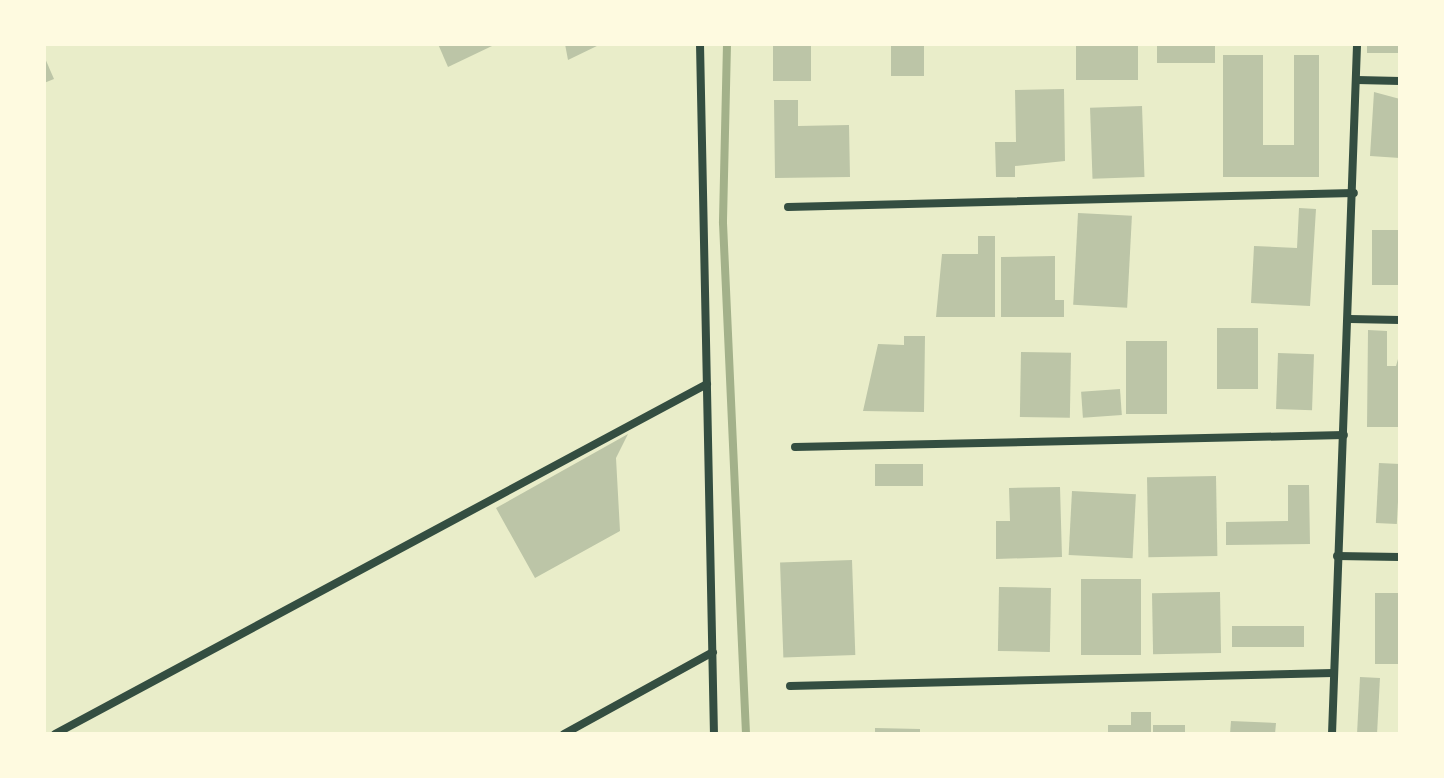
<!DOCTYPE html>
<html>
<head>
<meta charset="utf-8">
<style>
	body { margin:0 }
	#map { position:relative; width:1444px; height:778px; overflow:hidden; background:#e9edc9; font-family:"Archivo Narrow",sans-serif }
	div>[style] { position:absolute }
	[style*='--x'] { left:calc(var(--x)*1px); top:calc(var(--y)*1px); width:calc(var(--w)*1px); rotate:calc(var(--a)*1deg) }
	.stream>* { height:8px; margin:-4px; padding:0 4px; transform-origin:4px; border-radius:4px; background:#a3b18a }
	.building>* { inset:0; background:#bcc5a7; transform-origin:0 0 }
	.minor>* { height:8px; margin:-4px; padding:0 4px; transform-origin:4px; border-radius:4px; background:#344e41 }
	span { translate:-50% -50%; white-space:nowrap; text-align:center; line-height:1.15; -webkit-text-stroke:7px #fefae0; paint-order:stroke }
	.frame { position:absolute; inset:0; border:46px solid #fefae0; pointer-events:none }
</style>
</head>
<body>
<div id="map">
	<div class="stream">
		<div style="--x:727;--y:44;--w:179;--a:91.3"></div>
		<div style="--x:723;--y:223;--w:512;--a:87.42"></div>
	</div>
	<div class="building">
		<div style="clip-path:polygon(438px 44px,491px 44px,492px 46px,448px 67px)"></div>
		<div style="clip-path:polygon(565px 44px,601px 44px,568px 60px)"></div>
		<div style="left:773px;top:44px;width:38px;height:37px"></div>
		<div style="left:891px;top:44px;width:33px;height:32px"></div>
		<div style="left:1076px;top:44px;width:62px;height:36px"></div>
		<div style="left:1157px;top:44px;width:58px;height:19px"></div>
		<div style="left:1367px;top:44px;width:33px;height:9px"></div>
		<div style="clip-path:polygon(1223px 55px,1263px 55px,1263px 145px,1294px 145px,1294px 55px,1319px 55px,1319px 177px,1223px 177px)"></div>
		<div style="clip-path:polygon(44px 56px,54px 79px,44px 83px)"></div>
		<div style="clip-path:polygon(1064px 89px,1065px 161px,1015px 166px,1015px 177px,996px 177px,995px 142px,1016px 142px,1015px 90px)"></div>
		<div style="clip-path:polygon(1374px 92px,1400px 99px,1400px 158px,1370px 156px)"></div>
		<div style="clip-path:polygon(774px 100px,798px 100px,798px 126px,849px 125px,850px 177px,775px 178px)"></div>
		<div style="left:1142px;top:106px;width:71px;height:52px;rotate:88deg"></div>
		<div style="clip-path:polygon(1299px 208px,1316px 209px,1310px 306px,1251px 303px,1254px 246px,1297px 248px)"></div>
		<div style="left:1078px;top:213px;width:54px;height:92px;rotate:3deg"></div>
		<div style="left:1372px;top:230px;width:28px;height:55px"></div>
		<div style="clip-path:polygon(978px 236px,995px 236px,995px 317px,936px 317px,942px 254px,978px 254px)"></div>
		<div style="clip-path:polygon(1055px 256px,1055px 300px,1064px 300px,1064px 317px,1001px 317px,1001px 257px)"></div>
		<div style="left:1217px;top:328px;width:41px;height:61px"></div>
		<div style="clip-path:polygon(1368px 330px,1387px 331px,1387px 366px,1396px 366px,1400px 352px,1400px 427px,1367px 427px)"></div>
		<div style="clip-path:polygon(904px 336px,925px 336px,924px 412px,863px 411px,878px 344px,904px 345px)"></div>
		<div style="left:1126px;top:341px;width:41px;height:73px"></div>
		<div style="left:1021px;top:352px;width:50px;height:65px;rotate:1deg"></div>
		<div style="left:1278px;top:353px;width:36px;height:56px;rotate:2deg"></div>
		<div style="left:1120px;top:389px;width:26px;height:39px;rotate:86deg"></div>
		<div style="clip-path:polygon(628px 434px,616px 458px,620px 531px,535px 578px,496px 508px)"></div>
		<div style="left:1379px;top:463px;width:21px;height:60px;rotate:3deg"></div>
		<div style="left:875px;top:464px;width:48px;height:22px"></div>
		<div style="left:1216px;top:476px;width:80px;height:69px;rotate:89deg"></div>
		<div style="clip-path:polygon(1288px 485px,1309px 485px,1310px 544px,1226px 545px,1226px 522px,1288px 521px)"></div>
		<div style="clip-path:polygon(1060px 487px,1062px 557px,996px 559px,996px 521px,1010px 521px,1009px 488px)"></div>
		<div style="left:1072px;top:491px;width:64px;height:64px;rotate:3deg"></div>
		<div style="left:852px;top:560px;width:95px;height:72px;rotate:88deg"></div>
		<div style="left:1081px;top:579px;width:60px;height:76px"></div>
		<div style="left:999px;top:587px;width:52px;height:64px;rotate:1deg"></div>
		<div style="left:1220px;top:592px;width:61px;height:68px;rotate:89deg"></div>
		<div style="left:1375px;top:593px;width:25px;height:71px"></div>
		<div style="left:1304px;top:626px;width:21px;height:72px;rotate:90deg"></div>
		<div style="left:1360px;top:677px;width:20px;height:57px;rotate:3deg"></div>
		<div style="clip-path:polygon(1131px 712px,1151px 712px,1151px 734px,1108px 734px,1108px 725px,1131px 725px)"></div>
		<div style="clip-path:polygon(1231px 721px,1276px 723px,1275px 734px,1230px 734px)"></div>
		<div style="left:1153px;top:725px;width:32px;height:9px"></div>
		<div style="clip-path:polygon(875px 728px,920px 729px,920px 734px,875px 734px)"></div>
	</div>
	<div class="minor">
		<div style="--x:700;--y:44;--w:690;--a:88.84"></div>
		<div style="--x:1357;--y:80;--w:43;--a:1.3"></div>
		<div style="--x:788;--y:207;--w:566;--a:-1.42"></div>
		<div style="--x:1350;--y:319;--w:50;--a:1.1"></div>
		<div style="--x:795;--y:447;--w:549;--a:-1.25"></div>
		<div style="--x:1337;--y:556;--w:63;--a:0.9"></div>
		<div style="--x:790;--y:686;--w:543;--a:-1.37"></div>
		<div style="--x:55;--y:734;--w:740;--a:-28.23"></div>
		<div style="--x:564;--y:734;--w:170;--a:-28.8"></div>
		<div style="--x:1332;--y:734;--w:690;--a:-87.92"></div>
	</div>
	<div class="frame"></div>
</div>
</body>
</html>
